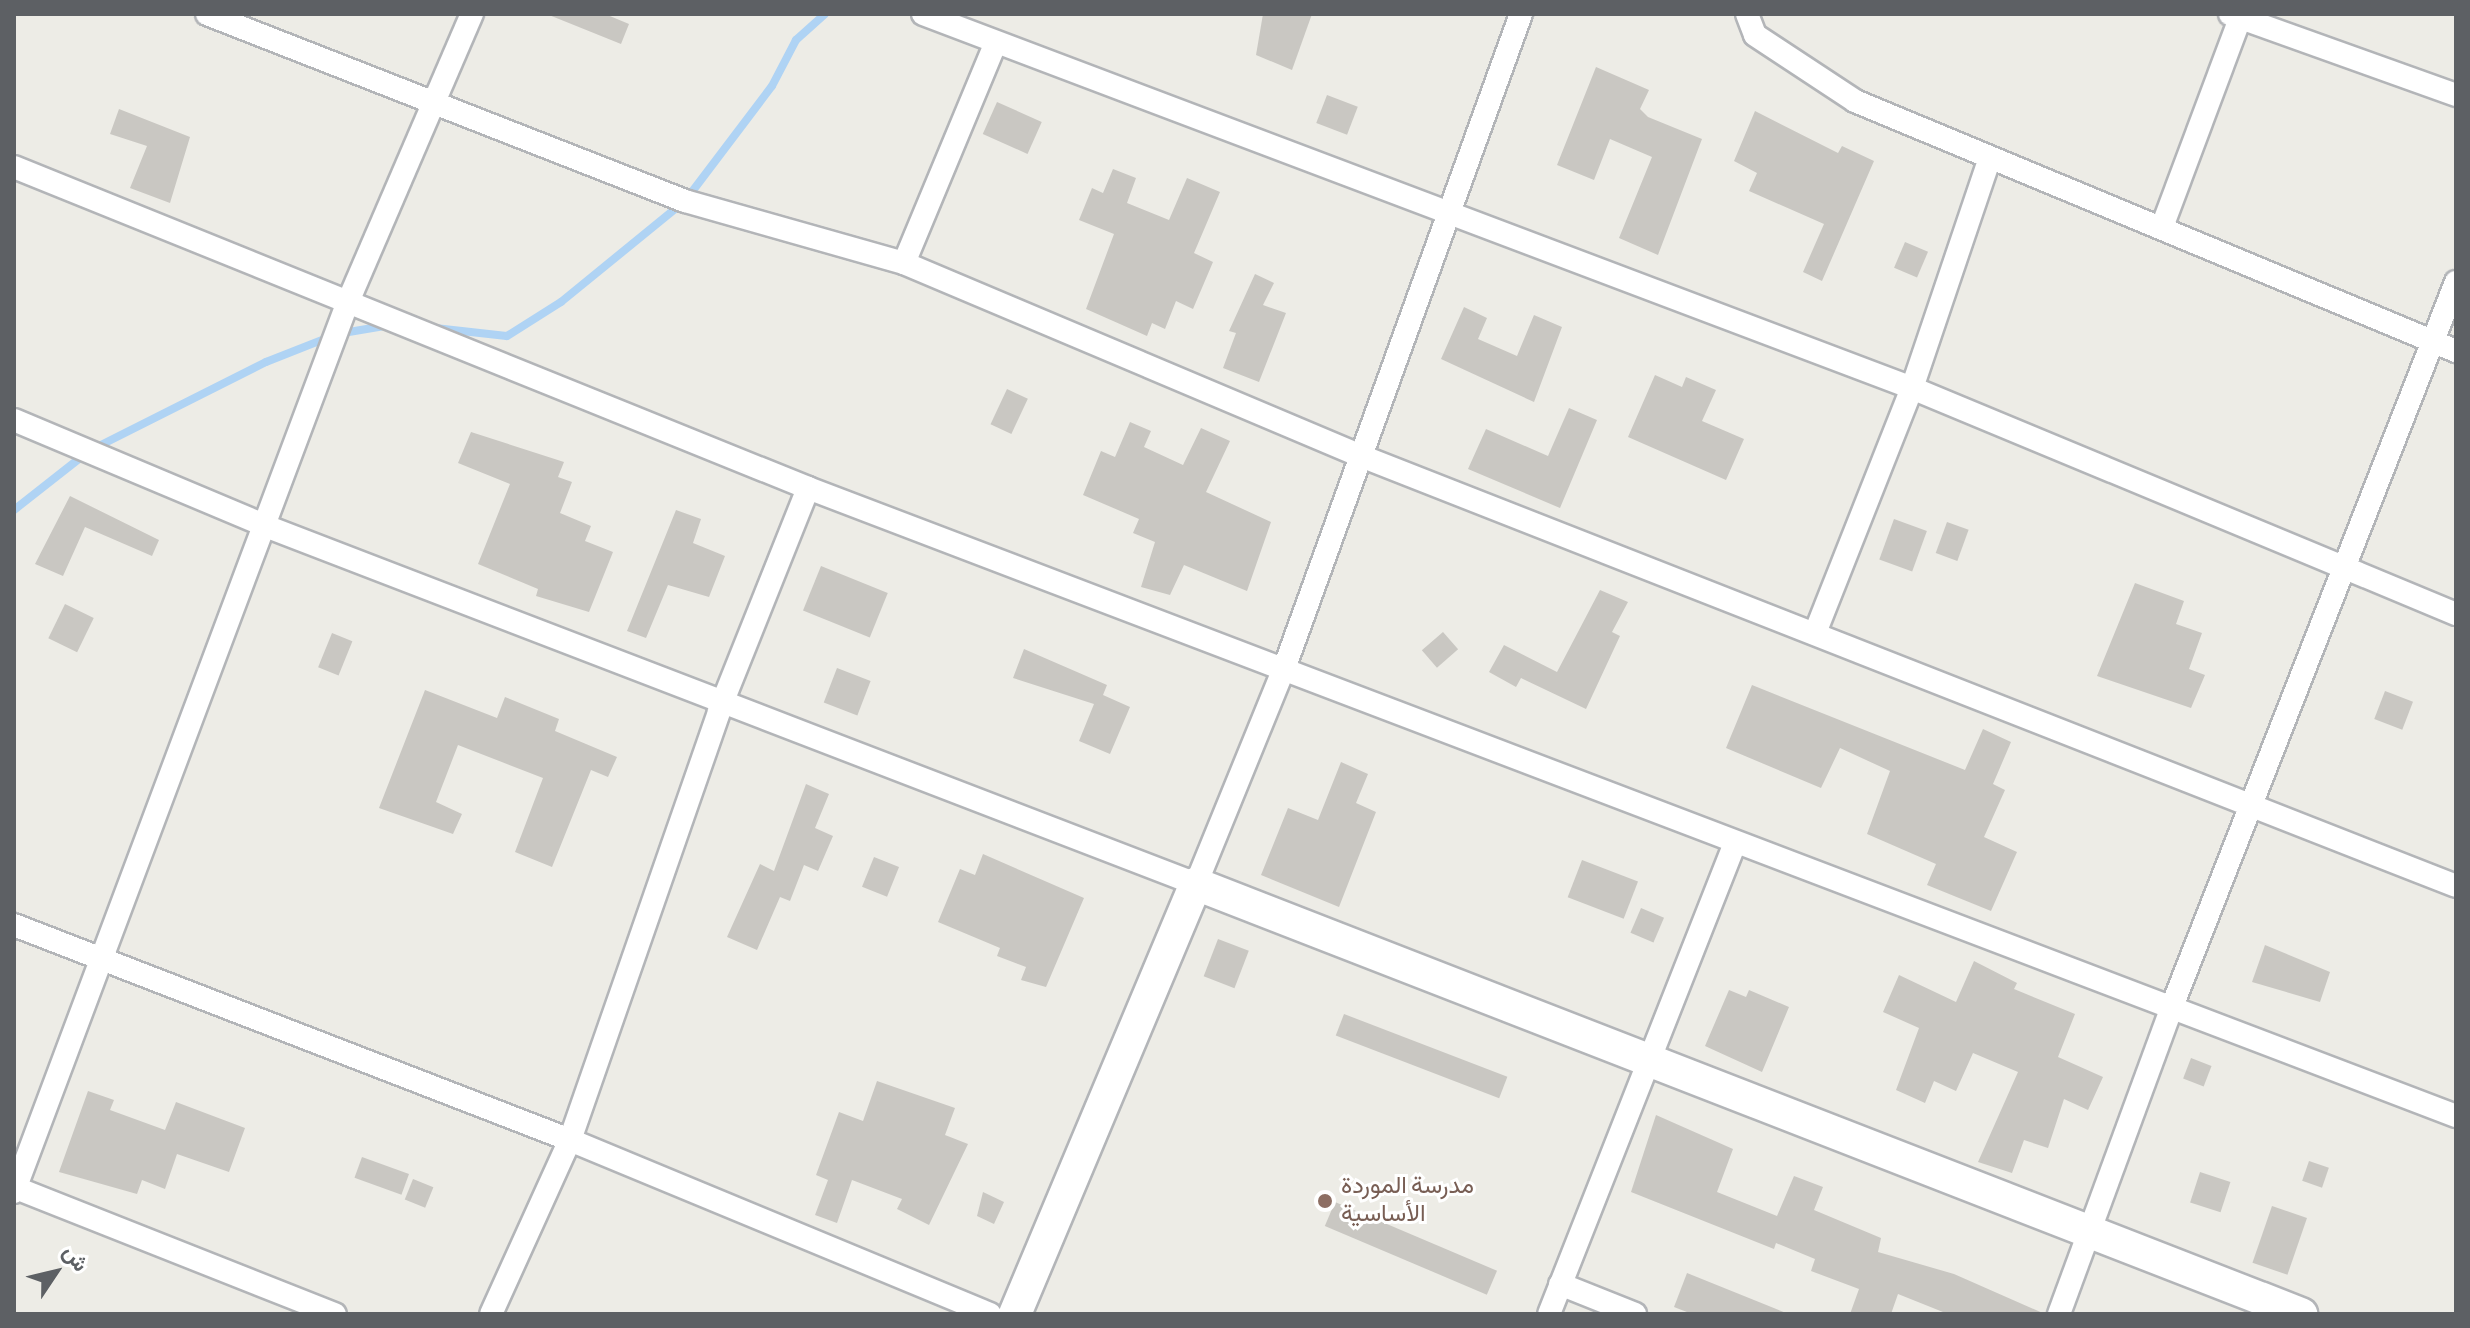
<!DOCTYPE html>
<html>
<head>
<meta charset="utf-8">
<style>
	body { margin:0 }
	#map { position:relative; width:2470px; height:1328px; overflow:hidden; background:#edece6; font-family:"Alegreya Sans",Vazirmatn,sans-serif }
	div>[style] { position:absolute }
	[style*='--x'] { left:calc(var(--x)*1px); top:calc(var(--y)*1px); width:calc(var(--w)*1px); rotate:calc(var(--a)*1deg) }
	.stream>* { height:8px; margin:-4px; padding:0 4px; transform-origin:4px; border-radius:4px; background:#afd3f4 }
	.building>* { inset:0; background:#c9c7c2; transform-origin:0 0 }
	.roads { filter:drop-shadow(2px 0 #b3b5b8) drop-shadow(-2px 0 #b3b5b8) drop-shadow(0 2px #b3b5b8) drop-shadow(0 -2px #b3b5b8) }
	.street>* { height:22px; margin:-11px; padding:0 11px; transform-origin:11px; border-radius:11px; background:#fff }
	.secondary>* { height:32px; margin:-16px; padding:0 16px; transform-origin:16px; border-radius:16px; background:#fff }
	.dots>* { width:22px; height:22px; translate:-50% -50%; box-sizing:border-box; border:4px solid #fff; border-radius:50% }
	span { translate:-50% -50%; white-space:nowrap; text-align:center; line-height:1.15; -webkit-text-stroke:6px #fff; paint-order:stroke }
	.education-label { font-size:24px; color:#785e54 }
	.left { translate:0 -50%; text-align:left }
	.frame { position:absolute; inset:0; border:16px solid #5d6064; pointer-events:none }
	.north { position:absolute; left:16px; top:1232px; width:80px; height:80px; -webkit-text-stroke:6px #fff; paint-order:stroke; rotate:55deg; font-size:22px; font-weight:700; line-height:32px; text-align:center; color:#5d6064 }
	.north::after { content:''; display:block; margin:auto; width:28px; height:36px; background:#5d6064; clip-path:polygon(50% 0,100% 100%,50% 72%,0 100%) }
</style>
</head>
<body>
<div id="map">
	<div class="stream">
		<div style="--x:435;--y:328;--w:72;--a:6.3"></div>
		<div style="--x:507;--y:336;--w:64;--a:-32.2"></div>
		<div style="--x:561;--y:302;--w:160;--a:-39.2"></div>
		<div style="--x:685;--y:201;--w:144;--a:-52.9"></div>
		<div style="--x:772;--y:86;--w:52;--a:-62.4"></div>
		<div style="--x:796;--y:40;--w:39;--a:-42"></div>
		<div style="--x:14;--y:510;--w:95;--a:-38.2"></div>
		<div style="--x:89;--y:451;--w:198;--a:-26.7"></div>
		<div style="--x:266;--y:362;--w:76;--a:-21.5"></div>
		<div style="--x:337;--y:334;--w:54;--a:-9.6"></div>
	</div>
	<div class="building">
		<div style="clip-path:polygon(605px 14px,629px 24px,621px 44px,549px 15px)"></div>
		<div style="clip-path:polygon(1263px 14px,1312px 14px,1292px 70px,1256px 55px)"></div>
		<div style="clip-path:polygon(1596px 67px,1649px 90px,1640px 109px,1648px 117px,1702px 139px,1658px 255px,1619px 238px,1652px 157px,1610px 139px,1594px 180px,1557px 165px)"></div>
		<div style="left:1327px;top:95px;width:33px;height:30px;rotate:21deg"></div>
		<div style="left:997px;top:102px;width:49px;height:35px;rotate:24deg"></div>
		<div style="clip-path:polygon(119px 109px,190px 137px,170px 203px,130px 188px,147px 146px,110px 134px)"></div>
		<div style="clip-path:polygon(1755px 111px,1838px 153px,1842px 146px,1874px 161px,1822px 281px,1803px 272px,1824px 224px,1749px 191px,1757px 173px,1734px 161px)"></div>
		<div style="clip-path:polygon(1113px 169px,1136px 178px,1127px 203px,1169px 220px,1187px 178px,1220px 192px,1194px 253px,1213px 262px,1193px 309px,1176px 301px,1165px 329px,1152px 323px,1147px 336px,1086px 309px,1114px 234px,1079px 220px,1092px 188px,1103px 193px)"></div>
		<div style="left:1905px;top:242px;width:25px;height:28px;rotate:23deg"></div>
		<div style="clip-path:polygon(1255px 274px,1274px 283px,1263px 305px,1286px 313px,1259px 382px,1223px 368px,1236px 333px,1229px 331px)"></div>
		<div style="clip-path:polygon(1464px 307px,1487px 318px,1478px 339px,1517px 356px,1534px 315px,1562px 327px,1534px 402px,1441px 359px)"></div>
		<div style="clip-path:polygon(1655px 375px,1682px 387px,1686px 377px,1716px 390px,1702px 421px,1744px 439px,1726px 480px,1628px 437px)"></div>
		<div style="left:1007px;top:389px;width:23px;height:39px;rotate:25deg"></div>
		<div style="clip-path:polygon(1569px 408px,1597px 420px,1560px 508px,1468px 469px,1486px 429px,1548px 456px)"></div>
		<div style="clip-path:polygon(1130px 422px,1151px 431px,1144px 447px,1183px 465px,1201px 428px,1230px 441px,1206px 492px,1271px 522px,1247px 591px,1184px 565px,1170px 595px,1141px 587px,1155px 542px,1133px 533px,1139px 519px,1083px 495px,1101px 451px,1115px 457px)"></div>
		<div style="clip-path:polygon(471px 432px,564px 462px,558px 477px,572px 482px,560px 513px,591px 526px,585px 541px,613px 552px,589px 612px,536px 596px,538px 589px,478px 564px,510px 484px,458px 463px)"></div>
		<div style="clip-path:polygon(70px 496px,159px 540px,152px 556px,85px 527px,63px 576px,35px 564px)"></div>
		<div style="clip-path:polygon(676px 510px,701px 519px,693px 543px,725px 556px,709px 597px,668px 585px,646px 638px,627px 631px)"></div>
		<div style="left:1894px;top:519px;width:35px;height:43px;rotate:20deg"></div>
		<div style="left:1947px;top:522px;width:23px;height:33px;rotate:20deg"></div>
		<div style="left:821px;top:566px;width:72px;height:48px;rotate:22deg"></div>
		<div style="clip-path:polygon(2135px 583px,2184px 601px,2176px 624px,2202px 633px,2189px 669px,2205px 675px,2191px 708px,2097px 676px)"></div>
		<div style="clip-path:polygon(1600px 590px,1628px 602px,1612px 632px,1620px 636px,1586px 709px,1521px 678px,1516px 687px,1489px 672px,1504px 645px,1557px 672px)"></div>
		<div style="left:65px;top:604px;width:32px;height:38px;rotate:26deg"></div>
		<div style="left:1443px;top:632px;width:23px;height:28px;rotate:49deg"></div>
		<div style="left:332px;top:633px;width:22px;height:37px;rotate:22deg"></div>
		<div style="clip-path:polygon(1024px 649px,1107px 685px,1103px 695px,1130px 707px,1110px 754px,1079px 741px,1094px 704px,1013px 678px)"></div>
		<div style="left:837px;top:668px;width:36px;height:37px;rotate:21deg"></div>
		<div style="clip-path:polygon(1752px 685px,1965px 770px,1983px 729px,2011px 742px,1993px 784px,2005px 790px,1984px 837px,2017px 852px,1991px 911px,1927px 885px,1936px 864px,1867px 834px,1890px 771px,1840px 748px,1821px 788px,1726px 748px)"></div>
		<div style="clip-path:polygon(425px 690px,497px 718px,505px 697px,559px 719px,555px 731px,617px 757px,608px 777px,591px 770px,552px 867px,515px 852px,543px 778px,458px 745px,436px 802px,462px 814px,453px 834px,379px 808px)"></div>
		<div style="left:2385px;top:691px;width:30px;height:30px;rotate:21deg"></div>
		<div style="clip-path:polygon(1341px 762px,1368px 774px,1356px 803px,1376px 812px,1339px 907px,1261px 875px,1288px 808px,1318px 820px)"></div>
		<div style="clip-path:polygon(806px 784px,829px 794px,815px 828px,833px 836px,818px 871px,804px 865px,790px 901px,780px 897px,757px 950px,727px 937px,760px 864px,774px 871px)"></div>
		<div style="clip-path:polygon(983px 854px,1084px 898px,1046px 987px,1021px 980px,1026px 967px,997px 956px,1000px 948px,938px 922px,960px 869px,975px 875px)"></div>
		<div style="left:874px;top:857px;width:27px;height:32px;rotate:22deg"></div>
		<div style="left:1582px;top:860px;width:60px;height:40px;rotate:21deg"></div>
		<div style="left:1641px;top:908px;width:25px;height:27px;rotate:23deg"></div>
		<div style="left:1218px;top:939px;width:33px;height:40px;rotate:21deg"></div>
		<div style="clip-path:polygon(2265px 945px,2330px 972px,2320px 1002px,2252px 982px)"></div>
		<div style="clip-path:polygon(1974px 961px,2017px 983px,2014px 989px,2075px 1014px,2058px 1057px,2103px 1077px,2088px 1110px,2064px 1099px,2048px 1148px,2024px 1140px,2012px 1173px,1978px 1162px,2018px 1072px,1973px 1053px,1956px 1091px,1934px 1081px,1925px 1103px,1896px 1090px,1919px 1028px,1883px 1012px,1899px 975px,1956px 1002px)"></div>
		<div style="clip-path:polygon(1729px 990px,1746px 997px,1749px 990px,1789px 1007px,1762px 1072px,1705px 1046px)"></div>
		<div style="left:1344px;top:1014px;width:175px;height:23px;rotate:21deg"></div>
		<div style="left:2191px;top:1058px;width:22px;height:22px;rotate:21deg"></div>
		<div style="clip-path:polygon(877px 1081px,955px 1108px,945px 1135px,968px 1144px,929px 1225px,897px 1209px,902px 1199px,852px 1180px,837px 1223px,815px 1215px,828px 1180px,816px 1175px,839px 1112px,863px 1121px)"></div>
		<div style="clip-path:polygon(88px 1091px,114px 1100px,110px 1110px,165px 1130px,176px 1102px,245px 1128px,229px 1172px,177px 1154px,165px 1189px,142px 1180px,137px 1194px,59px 1172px)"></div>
		<div style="clip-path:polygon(1656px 1115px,1733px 1149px,1717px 1192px,1777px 1216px,1794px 1176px,1823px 1187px,1814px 1210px,1881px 1238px,1878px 1252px,1954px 1274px,2045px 1314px,1948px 1314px,1898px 1294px,1891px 1314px,1850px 1314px,1859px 1289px,1811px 1271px,1815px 1259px,1776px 1243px,1774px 1249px,1631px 1192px)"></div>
		<div style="left:362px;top:1157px;width:50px;height:22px;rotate:20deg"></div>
		<div style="left:2309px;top:1161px;width:21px;height:21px;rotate:19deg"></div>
		<div style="left:2200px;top:1172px;width:32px;height:32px;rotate:18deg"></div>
		<div style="left:413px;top:1179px;width:22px;height:22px;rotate:22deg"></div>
		<div style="clip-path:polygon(983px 1192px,1004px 1202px,994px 1224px,977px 1216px)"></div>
		<div style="left:1335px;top:1202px;width:176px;height:26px;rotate:23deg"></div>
		<div style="left:2272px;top:1206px;width:37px;height:60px;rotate:19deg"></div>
		<div style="clip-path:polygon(1687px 1273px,1786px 1313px,1786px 1314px,1692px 1314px,1674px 1307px)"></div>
	</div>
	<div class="roads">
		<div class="street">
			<div style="--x:207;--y:14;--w:513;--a:21.37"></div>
			<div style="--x:685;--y:201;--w:228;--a:15.8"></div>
			<div style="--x:904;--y:263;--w:496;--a:22.9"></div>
			<div style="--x:1361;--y:456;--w:1176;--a:21.44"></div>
			<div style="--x:923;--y:14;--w:1057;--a:20.71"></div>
			<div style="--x:1912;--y:388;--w:589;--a:22.56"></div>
			<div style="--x:1747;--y:14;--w:22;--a:69"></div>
			<div style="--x:1755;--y:35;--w:120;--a:33.4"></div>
			<div style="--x:1855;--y:101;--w:651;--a:22.59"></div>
			<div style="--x:2230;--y:14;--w:240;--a:19.7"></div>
			<div style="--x:14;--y:167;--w:856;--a:22.01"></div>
			<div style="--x:808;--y:488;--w:1764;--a:20.86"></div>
			<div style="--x:2162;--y:227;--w:223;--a:-69.5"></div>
			<div style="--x:904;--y:263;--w:239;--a:-67.4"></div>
			<div style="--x:14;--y:420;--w:276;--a:22.8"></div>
			<div style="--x:268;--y:527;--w:994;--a:21.04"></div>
			<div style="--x:1196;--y:884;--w:235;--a:-67.8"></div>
			<div style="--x:1285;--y:666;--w:693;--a:-70.1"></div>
			<div style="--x:1815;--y:633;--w:264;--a:-68.4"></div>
			<div style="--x:1912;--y:388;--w:241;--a:-71.3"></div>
			<div style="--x:14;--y:925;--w:596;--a:21.14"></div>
			<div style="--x:570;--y:1140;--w:455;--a:22.5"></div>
			<div style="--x:16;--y:1188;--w:343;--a:21.6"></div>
			<div style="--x:14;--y:1192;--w:948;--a:-69.44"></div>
			<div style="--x:347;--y:304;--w:316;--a:-66.7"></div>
			<div style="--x:1560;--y:1284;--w:81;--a:21.8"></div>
			<div style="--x:491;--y:1314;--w:191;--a:-65.6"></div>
			<div style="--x:570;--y:1140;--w:454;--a:-70.8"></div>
			<div style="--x:719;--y:711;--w:240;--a:-68.2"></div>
			<div style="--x:1549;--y:1314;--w:506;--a:-68.45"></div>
			<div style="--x:2059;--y:1314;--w:325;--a:-69.8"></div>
			<div style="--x:2171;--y:1009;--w:781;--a:-68.59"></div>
		</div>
		<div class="secondary">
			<div style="--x:1015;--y:1314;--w:467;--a:-67.2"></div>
			<div style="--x:1196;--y:884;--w:1186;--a:21.26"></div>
		</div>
	</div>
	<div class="dots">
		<div style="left:1325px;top:1201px;background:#8d6e63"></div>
	</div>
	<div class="education-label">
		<span class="left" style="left:1341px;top:1201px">مدرسة الموردة<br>الأساسية</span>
	</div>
	<div class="frame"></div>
	<div class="north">ش</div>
</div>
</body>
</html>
